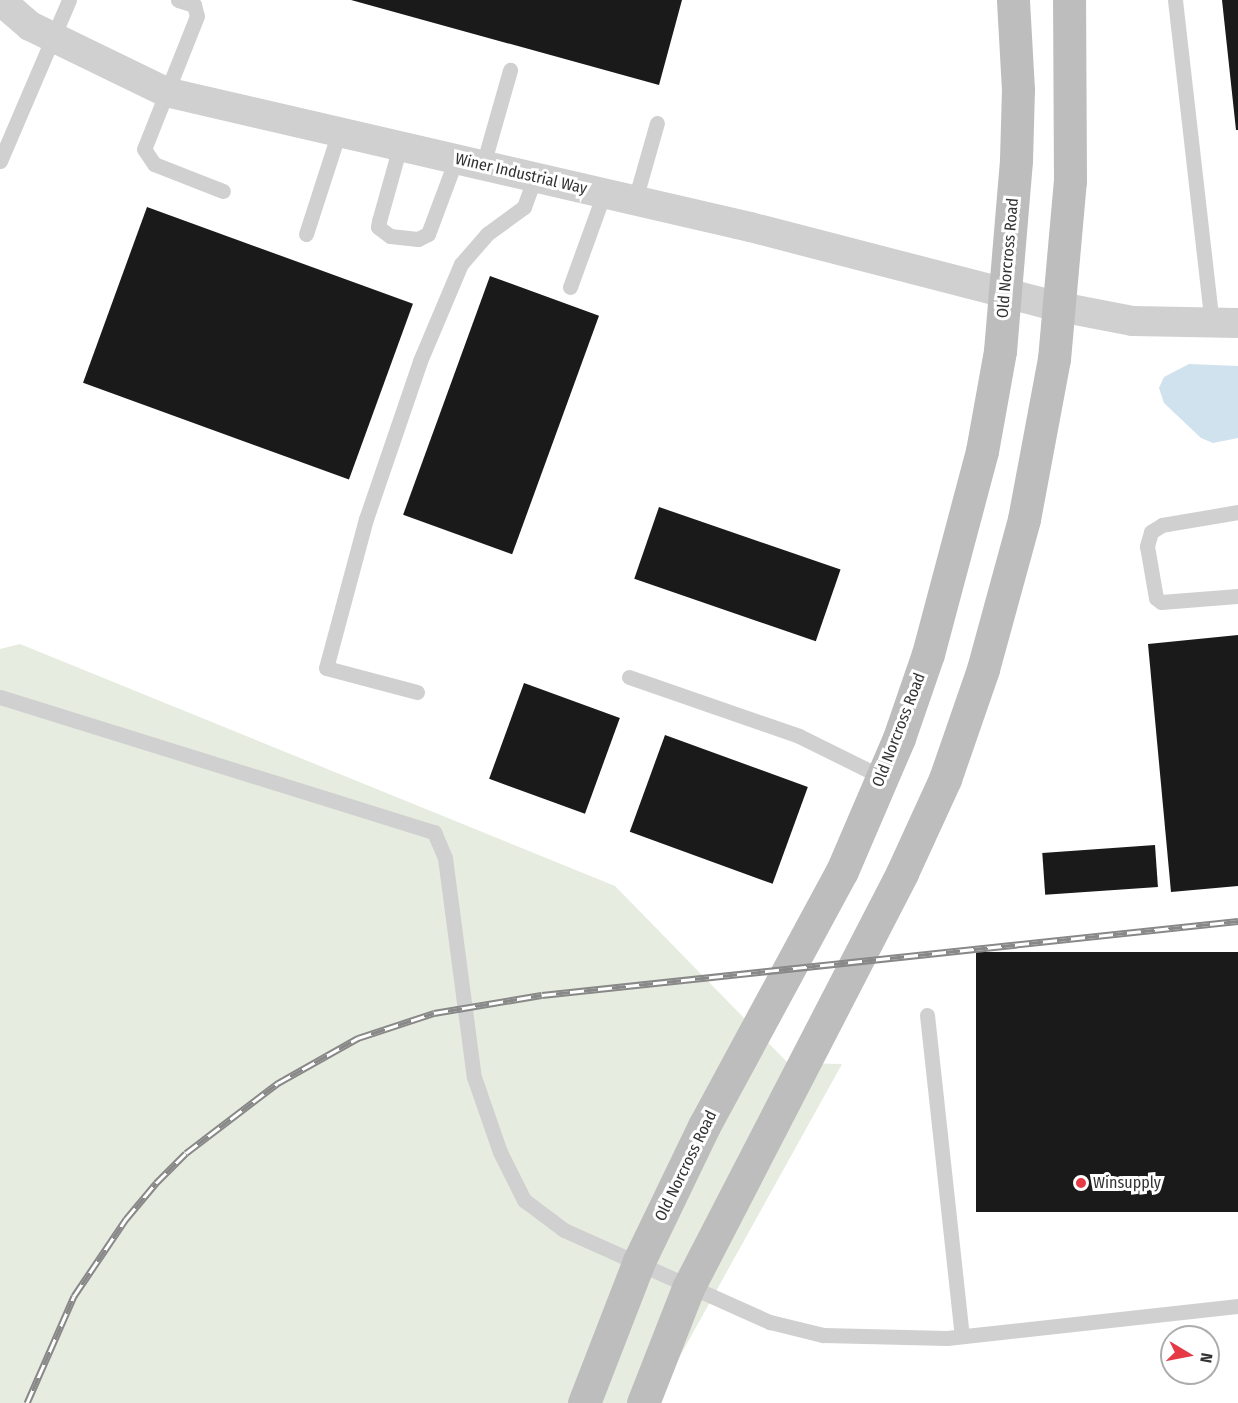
<!DOCTYPE html>
<html>
<head>
<meta charset="utf-8">
<style>
	body { margin:0 }
	#map { position:relative; width:1238px; height:1403px; overflow:hidden; background:#fff; font-family:"Fira Sans Condensed",sans-serif }
	div>[style] { position:absolute }
	[style*='--x'] { left:calc(var(--x)*1px); top:calc(var(--y)*1px); width:calc(var(--w)*1px); rotate:calc(var(--a)*1deg) }
	.green>* { inset:0; background:#e6ecdf }
	.water>* { inset:0; background:#cfe2ee }
	.building>* { inset:0; background:#1a1a1a; transform-origin:0 0 }
	.lane>* { height:15px; margin:-7.5px; padding:0 7.5px; transform-origin:7.5px; border-radius:7.5px; background:#d0d0d0 }
	.street>* { height:30px; margin:-15px; padding:0 15px; transform-origin:15px; border-radius:15px; background:#d0d0d0 }
	.secondary>* { height:33px; margin:-16.5px; padding:0 16.5px; transform-origin:16.5px; border-radius:16.5px; background:#bdbdbd }
	.rail>* { height:7px; margin-top:-3.5px; transform-origin:0; background:repeating-linear-gradient(90deg,#fff 0 14px,#888 0 28px); box-sizing:border-box; border-block:2px solid #888 }
	.dots>* { width:16px; height:16px; translate:-50% -50%; box-sizing:border-box; border:3px solid #fff; border-radius:50% }
	span { translate:-50% -50%; white-space:nowrap; text-align:center; line-height:1.15; -webkit-text-stroke:6px #fff; paint-order:stroke }
	.street-label { font-size:16px; color:#333 }
	.poi-label { font-size:16px; color:#333 }
	.left { translate:0 -50%; text-align:left }
	.north { position:absolute; left:1160px; top:1325px; width:60px; height:60px; box-sizing:border-box; background:#fff; border:2px solid #adadad; border-radius:50%; rotate:100deg; font-size:16px; font-weight:700; line-height:24px; text-align:center; color:#333 }
	.north::after { content:''; display:block; margin:auto; width:21px; height:27px; background:#e63946; clip-path:polygon(50% 0,100% 100%,50% 72%,0 100%) }
</style>
</head>
<body>
<div id="map">
	<div class="green">
		<div style="clip-path:polygon(20px 644px,615px 886px,788px 1063px,842px 1064px,654px 1403px,0 1403px,0 649px)"></div>
	</div>
	<div class="water">
		<div style="clip-path:polygon(1189px 364px,1238px 366px,1238px 438px,1213px 443px,1201px 438px,1164px 403px,1159px 388px,1164px 377px)"></div>
	</div>
	<div class="building">
		<div style="clip-path:polygon(351px 0,682px 0,659px 85px)"></div>
		<div style="clip-path:polygon(1222px 0,1238px 0,1238px 130px,1236px 130px)"></div>
		<div style="left:147px;top:207px;width:283px;height:187px;rotate:20deg"></div>
		<div style="left:490px;top:276px;width:116px;height:254px;rotate:20deg"></div>
		<div style="left:659px;top:507px;width:192px;height:76px;rotate:19deg"></div>
		<div style="clip-path:polygon(1238px 635px,1238px 886px,1171px 892px,1148px 644px)"></div>
		<div style="left:524px;top:683px;width:102px;height:102px;rotate:20deg"></div>
		<div style="left:665px;top:735px;width:152px;height:103px;rotate:20deg"></div>
		<div style="left:1155px;top:845px;width:42px;height:113px;rotate:86deg"></div>
		<div style="left:1238px;top:952px;width:260px;height:262px;rotate:90deg"></div>
	</div>
	<div class="lane">
		<div style="--x:178;--y:0;--w:17;--a:17"></div>
		<div style="--x:194;--y:5;--w:11;--a:75"></div>
		<div style="--x:197;--y:16;--w:143;--a:111.7"></div>
		<div style="--x:144;--y:149;--w:18;--a:56"></div>
		<div style="--x:154;--y:164;--w:74;--a:21.4"></div>
		<div style="--x:1175;--y:0;--w:326;--a:83.5"></div>
		<div style="--x:400;--y:146;--w:78;--a:105.6"></div>
		<div style="--x:379;--y:221;--w:6;--a:99"></div>
		<div style="--x:378;--y:227;--w:15;--a:37"></div>
		<div style="--x:390;--y:236;--w:28;--a:6"></div>
		<div style="--x:418;--y:239;--w:11;--a:-27"></div>
		<div style="--x:428;--y:234;--w:80;--a:-69.5"></div>
		<div style="--x:0;--y:161;--w:175;--a:-66.8"></div>
		<div style="--x:483;--y:165;--w:99;--a:-74.1"></div>
		<div style="--x:635;--y:200;--w:80;--a:-74.1"></div>
		<div style="--x:306;--y:234;--w:107;--a:-72.1"></div>
		<div style="--x:570;--y:287;--w:100;--a:-70.1"></div>
		<div style="--x:1238;--y:512;--w:77;--a:170.3"></div>
		<div style="--x:1162;--y:525;--w:13;--a:148"></div>
		<div style="--x:1151;--y:532;--w:15;--a:106"></div>
		<div style="--x:1147;--y:546;--w:53;--a:80.2"></div>
		<div style="--x:1156;--y:598;--w:6;--a:39"></div>
		<div style="--x:1161;--y:602;--w:77;--a:-4.5"></div>
		<div style="--x:629;--y:677;--w:180;--a:19.1"></div>
		<div style="--x:799;--y:736;--w:93;--a:26.3"></div>
		<div style="--x:417;--y:692;--w:94;--a:-165.2"></div>
		<div style="--x:326;--y:668;--w:154;--a:-75"></div>
		<div style="--x:366;--y:519;--w:167;--a:-71.1"></div>
		<div style="--x:420;--y:361;--w:105;--a:-67.1"></div>
		<div style="--x:461;--y:264;--w:40;--a:-49"></div>
		<div style="--x:487;--y:234;--w:46;--a:-36.1"></div>
		<div style="--x:524;--y:207;--w:32;--a:-70"></div>
		<div style="--x:0;--y:697;--w:455;--a:17.3"></div>
		<div style="--x:434;--y:832;--w:28;--a:67"></div>
		<div style="--x:445;--y:858;--w:221;--a:82.5"></div>
		<div style="--x:474;--y:1077;--w:79;--a:70.9"></div>
		<div style="--x:500;--y:1152;--w:54;--a:63.4"></div>
		<div style="--x:524;--y:1200;--w:50;--a:36.9"></div>
		<div style="--x:564;--y:1230;--w:226;--a:24.1"></div>
		<div style="--x:770;--y:1322;--w:55;--a:13.8"></div>
		<div style="--x:823;--y:1335;--w:124;--a:1.4"></div>
		<div style="--x:947;--y:1338;--w:293;--a:-6.3"></div>
		<div style="--x:927;--y:1015;--w:323;--a:83.8"></div>
	</div>
	<div class="street">
		<div style="--x:0;--y:0;--w:40;--a:41"></div>
		<div style="--x:30;--y:26;--w:151;--a:25.9"></div>
		<div style="--x:166;--y:92;--w:599;--a:13.02"></div>
		<div style="--x:750;--y:227;--w:320;--a:14.5"></div>
		<div style="--x:1060;--y:307;--w:74;--a:10.9"></div>
		<div style="--x:1133;--y:321;--w:105;--a:1.1"></div>
	</div>
	<div class="secondary">
		<div style="--x:584;--y:1403;--w:152;--a:-68.8"></div>
		<div style="--x:639;--y:1261;--w:150;--a:-64.3"></div>
		<div style="--x:704;--y:1126;--w:290;--a:-61.6"></div>
		<div style="--x:842;--y:871;--w:145;--a:-66.8"></div>
		<div style="--x:899;--y:738;--w:89;--a:-71"></div>
		<div style="--x:928;--y:654;--w:210;--a:-75.1"></div>
		<div style="--x:982;--y:451;--w:102;--a:-79.8"></div>
		<div style="--x:1000;--y:351;--w:192;--a:-85.2"></div>
		<div style="--x:1016;--y:160;--w:70;--a:-88.4"></div>
		<div style="--x:1018;--y:90;--w:90;--a:-93.2"></div>
		<div style="--x:643;--y:1403;--w:123;--a:-68.6"></div>
		<div style="--x:688;--y:1288;--w:467;--a:-62.7"></div>
		<div style="--x:902;--y:873;--w:103;--a:-65.4"></div>
		<div style="--x:945;--y:779;--w:116;--a:-70.9"></div>
		<div style="--x:983;--y:669;--w:156;--a:-74.7"></div>
		<div style="--x:1024;--y:519;--w:163;--a:-79.4"></div>
		<div style="--x:1054;--y:359;--w:179;--a:-84.9"></div>
		<div style="--x:1070;--y:181;--w:181;--a:-90.3"></div>
	</div>
	<div class="rail">
		<div style="--x:27;--y:1403;--w:117;--a:-66.3"></div>
		<div style="--x:74;--y:1296;--w:93;--a:-56"></div>
		<div style="--x:126;--y:1219;--w:47;--a:-50.2"></div>
		<div style="--x:156;--y:1183;--w:42;--a:-45"></div>
		<div style="--x:186;--y:1153;--w:116;--a:-37.3"></div>
		<div style="--x:278;--y:1083;--w:92;--a:-29.4"></div>
		<div style="--x:358;--y:1038;--w:80;--a:-18.2"></div>
		<div style="--x:434;--y:1013;--w:109;--a:-9.5"></div>
		<div style="--x:542;--y:995;--w:700;--a:-6.07"></div>
	</div>
	<div class="dots">
		<div style="left:1081px;top:1183px;background:#e63946"></div>
	</div>
	<div class="street-label">
		<span style="left:521px;top:174px;rotate:13deg">Winer Industrial Way</span>
		<span style="left:1008px;top:258px;rotate:-85deg">Old Norcross Road</span>
		<span style="left:899px;top:730px;rotate:-69deg">Old Norcross Road</span>
		<span style="left:686px;top:1166px;rotate:-64deg">Old Norcross Road</span>
	</div>
	<div class="poi-label">
		<span class="left" style="left:1093px;top:1183px">Winsupply</span>
	</div>
	<div class="north">N</div>
</div>
</body>
</html>
